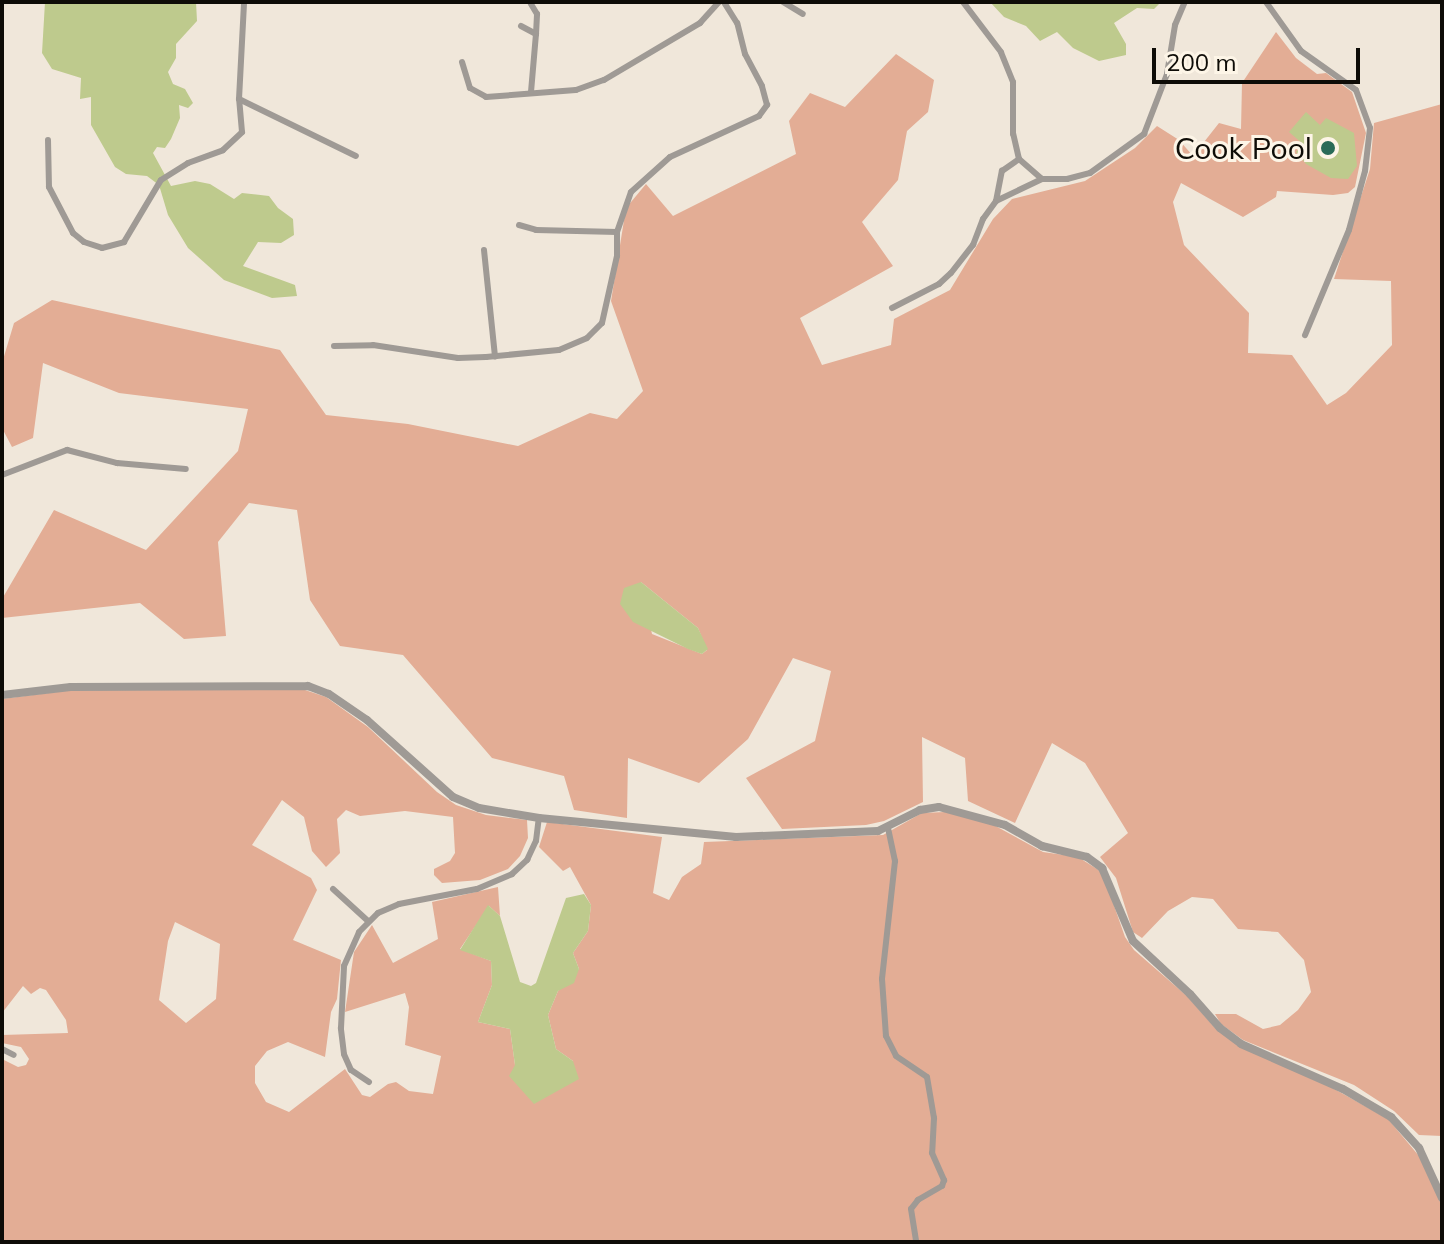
<!DOCTYPE html>
<html>
<head>
<meta charset="utf-8">
<style>
	body { margin:0 }
	#map { position:relative; width:1444px; height:1244px; overflow:hidden; background:#f0e7da; font-family:Mulish,sans-serif }
	div>[style] { position:absolute }
	[style*='--x'] { left:calc(var(--x)*1px); top:calc(var(--y)*1px); width:calc(var(--w)*1px); rotate:calc(var(--a)*1deg) }
	.green>* { inset:0; background:#e3ad95 }
	.water>* { inset:0; background:#beca8d }
	.minor>* { height:6px; margin:-3px; padding:0 3px; transform-origin:3px; border-radius:3px; background:#9f9a95 }
	.tertiary>* { height:8px; margin:-4px; padding:0 4px; transform-origin:4px; border-radius:4px; background:#9f9a95 }
	.dots>* { width:22px; height:22px; translate:-50% -50%; box-sizing:border-box; border:4px solid #fdf5e7; border-radius:50% }
	span { translate:-50% -50%; white-space:nowrap; text-align:center; line-height:1.15; -webkit-text-stroke:6px #fdf5e7; paint-order:stroke }
	.poi-label { font-size:30px; color:#0e0c07 }
	.right { translate:-100% -50%; text-align:right }
	.frame { position:absolute; inset:0; border:4px solid #0e0c07; pointer-events:none }
	.scale { position:absolute; left:1152px; top:48px; width:208px; height:36px; box-sizing:border-box; border:4px solid #0e0c07; border-top:0; padding-left:10px; font-size:24px; line-height:28px; white-space:nowrap; color:#0e0c07; -webkit-text-stroke:6px #fdf5e7; paint-order:stroke }
</style>
</head>
<body>
<div id="map">
	<div class="green">
		<div style="clip-path:polygon(evenodd,1276px 32px,1296px 58px,1317px 74px,1326px 73px,1352px 92px,1366px 133px,1355px 187px,1348px 193px,1333px 195px,1277px 191px,1276px 197px,1243px 217px,1181px 183px,1173px 202px,1184px 245px,1249px 313px,1248px 353px,1292px 355px,1327px 405px,1346px 393px,1392px 345px,1391px 281px,1334px 279px,1370px 169px,1374px 123px,1442px 104px,1442px 1136px,1419px 1135px,1394px 1111px,1354px 1085px,1243px 1040px,1221px 1024px,1215px 1014px,1236px 1014px,1263px 1029px,1280px 1025px,1298px 1010px,1311px 992px,1304px 960px,1278px 932px,1238px 929px,1213px 899px,1192px 897px,1168px 911px,1142px 938px,1133px 932px,1116px 878px,1100px 857px,1128px 833px,1085px 763px,1052px 743px,1015px 823px,968px 801px,965px 758px,922px 737px,923px 802px,884px 821px,866px 825px,782px 829px,746px 778px,815px 741px,831px 671px,793px 658px,748px 739px,699px 783px,628px 758px,627px 818px,574px 810px,564px 776px,492px 758px,403px 655px,340px 646px,310px 600px,297px 510px,249px 503px,218px 542px,226px 636px,184px 639px,140px 603px,2px 618px,2px 599px,54px 510px,146px 550px,238px 451px,248px 409px,119px 393px,43px 363px,33px 438px,12px 447px,2px 428px,2px 363px,14px 323px,52px 300px,280px 350px,326px 415px,408px 424px,518px 446px,590px 413px,617px 419px,643px 391px,611px 301px,626px 208px,646px 184px,673px 216px,796px 154px,789px 121px,810px 93px,845px 107px,896px 54px,934px 80px,928px 112px,907px 131px,898px 180px,862px 222px,893px 266px,800px 318px,822px 365px,891px 345px,894px 319px,950px 290px,993px 219px,1012px 199px,1085px 181px,1135px 148px,1157px 126px,1179px 140px,1193px 156px,1219px 123px,1241px 129px,1242px 83px,1276px 32px,641px 582px,698px 628px,707px 650px,702px 654px,652px 634px,641px 582px)"></div>
		<div style="clip-path:polygon(evenodd,134px 689px,305px 690px,326px 697px,368px 727px,437px 792px,456px 805px,486px 815px,527px 820px,528px 838px,520px 856px,508px 869px,480px 880px,442px 883px,434px 875px,434px 869px,450px 861px,455px 853px,453px 817px,405px 811px,360px 816px,346px 810px,337px 819px,340px 853px,326px 867px,312px 851px,304px 817px,282px 800px,252px 845px,311px 878px,317px 890px,293px 940px,341px 960px,337px 999px,331px 1012px,325px 1057px,288px 1042px,267px 1051px,255px 1066px,255px 1083px,266px 1102px,289px 1112px,345px 1069px,362px 1095px,370px 1097px,388px 1084px,396px 1082px,409px 1091px,433px 1094px,441px 1056px,405px 1045px,409px 1007px,405px 993px,345px 1012px,354px 952px,372px 925px,393px 963px,438px 939px,432px 902px,498px 887px,500px 916px,489px 906px,460px 949px,491px 961px,492px 985px,478px 1022px,510px 1029px,515px 1065px,573px 1061px,556px 1049px,548px 1015px,558px 991px,579px 969px,573px 953px,588px 931px,591px 905px,570px 867px,563px 871px,539px 847px,547px 822px,662px 837px,653px 893px,669px 900px,682px 877px,701px 864px,704px 842px,883px 835px,922px 813px,945px 812px,990px 823px,1043px 852px,1078px 857px,1097px 869px,1103px 874px,1125px 937px,1134px 950px,1188px 997px,1215px 1028px,1238px 1045px,1329px 1086px,1388px 1119px,1419px 1156px,1442px 1206px,1442px 1242px,2px 1242px,2px 1059px,18px 1067px,26px 1065px,29px 1059px,21px 1047px,2px 1043px,2px 1035px,68px 1033px,66px 1020px,46px 990px,40px 988px,31px 994px,23px 986px,2px 1013px,2px 699px,64px 691px,134px 689px,175px 922px,220px 944px,216px 999px,186px 1023px,159px 1000px,168px 941px,175px 922px)"></div>
	</div>
	<div class="water">
		<div style="clip-path:polygon(45px 2px,196px 2px,197px 21px,176px 44px,176px 58px,168px 72px,173px 84px,185px 89px,193px 103px,188px 108px,179px 105px,180px 118px,171px 139px,165px 148px,157px 147px,153px 153px,171px 186px,195px 181px,210px 184px,234px 199px,242px 193px,269px 196px,278px 208px,293px 219px,294px 235px,281px 243px,258px 242px,243px 266px,295px 285px,297px 296px,272px 298px,224px 280px,188px 248px,168px 215px,159px 185px,147px 176px,126px 174px,115px 167px,91px 125px,91px 97px,80px 99px,81px 78px,52px 69px,42px 53px)"></div>
		<div style="clip-path:polygon(990px 2px,1161px 2px,1154px 9px,1137px 8px,1114px 23px,1126px 44px,1126px 55px,1099px 61px,1073px 48px,1057px 32px,1040px 41px,1026px 26px,1004px 17px)"></div>
		<div style="clip-path:polygon(1306px 112px,1320px 125px,1326px 118px,1354px 133px,1357px 166px,1348px 179px,1331px 178px,1306px 164px,1296px 152px,1303px 144px,1289px 132px)"></div>
		<div style="clip-path:polygon(641px 582px,698px 628px,708px 649px,702px 654px,688px 649px,633px 622px,620px 604px,624px 588px)"></div>
		<div style="clip-path:polygon(584px 894px,591px 905px,588px 931px,573px 953px,579px 969px,574px 983px,558px 991px,548px 1015px,556px 1049px,573px 1061px,579px 1079px,534px 1104px,509px 1076px,515px 1065px,510px 1029px,478px 1022px,492px 985px,491px 961px,460px 950px,488px 905px,500px 916px,520px 982px,531px 986px,536px 983px,566px 898px)"></div>
	</div>
	<div class="minor">
		<div style="--x:783;--y:2;--w:23;--a:31"></div>
		<div style="--x:1266;--y:2;--w:60;--a:54.5"></div>
		<div style="--x:1301;--y:51;--w:67;--a:35.3"></div>
		<div style="--x:1356;--y:90;--w:40;--a:69.8"></div>
		<div style="--x:1370;--y:128;--w:43;--a:96.6"></div>
		<div style="--x:1365;--y:171;--w:61;--a:105.2"></div>
		<div style="--x:1349;--y:230;--w:114;--a:112.7"></div>
		<div style="--x:521;--y:26;--w:17;--a:28"></div>
		<div style="--x:536;--y:34;--w:20;--a:-87"></div>
		<div style="--x:537;--y:14;--w:12;--a:-121"></div>
		<div style="--x:462;--y:62;--w:27;--a:73"></div>
		<div style="--x:470;--y:88;--w:18;--a:29"></div>
		<div style="--x:486;--y:97;--w:90;--a:-4.4"></div>
		<div style="--x:576;--y:90;--w:30;--a:-20"></div>
		<div style="--x:604;--y:80;--w:112;--a:-30.7"></div>
		<div style="--x:700;--y:23;--w:28;--a:-48"></div>
		<div style="--x:531;--y:92;--w:58;--a:-85.1"></div>
		<div style="--x:239;--y:99;--w:130;--a:26"></div>
		<div style="--x:48;--y:140;--w:47;--a:88.8"></div>
		<div style="--x:49;--y:187;--w:52;--a:62.4"></div>
		<div style="--x:73;--y:233;--w:14;--a:39"></div>
		<div style="--x:84;--y:242;--w:19;--a:18"></div>
		<div style="--x:102;--y:248;--w:23;--a:-15"></div>
		<div style="--x:124;--y:242;--w:72;--a:-59.2"></div>
		<div style="--x:161;--y:180;--w:32;--a:-32"></div>
		<div style="--x:188;--y:163;--w:37;--a:-20"></div>
		<div style="--x:223;--y:150;--w:26;--a:-43"></div>
		<div style="--x:242;--y:132;--w:33;--a:-95"></div>
		<div style="--x:239;--y:99;--w:97;--a:-87"></div>
		<div style="--x:1019;--y:159;--w:30;--a:41"></div>
		<div style="--x:996;--y:201;--w:51;--a:-25.6"></div>
		<div style="--x:1042;--y:179;--w:25;--a:0"></div>
		<div style="--x:1067;--y:179;--w:24;--a:-15"></div>
		<div style="--x:1090;--y:173;--w:67;--a:-35.8"></div>
		<div style="--x:1144;--y:134;--w:64;--a:-69"></div>
		<div style="--x:1167;--y:74;--w:50;--a:-80.7"></div>
		<div style="--x:1175;--y:25;--w:25;--a:-67"></div>
		<div style="--x:519;--y:225;--w:18;--a:16"></div>
		<div style="--x:536;--y:230;--w:81;--a:1.4"></div>
		<div style="--x:484;--y:250;--w:107;--a:84.1"></div>
		<div style="--x:892;--y:308;--w:53;--a:-27.1"></div>
		<div style="--x:939;--y:284;--w:16;--a:-43"></div>
		<div style="--x:951;--y:273;--w:36;--a:-52"></div>
		<div style="--x:973;--y:245;--w:28;--a:-69"></div>
		<div style="--x:983;--y:219;--w:22;--a:-54"></div>
		<div style="--x:996;--y:201;--w:31;--a:-79"></div>
		<div style="--x:1002;--y:171;--w:21;--a:-35"></div>
		<div style="--x:1019;--y:159;--w:26;--a:-103"></div>
		<div style="--x:1013;--y:134;--w:52;--a:-90"></div>
		<div style="--x:1013;--y:82;--w:32;--a:-112"></div>
		<div style="--x:1001;--y:52;--w:63;--a:-127.2"></div>
		<div style="--x:334;--y:346;--w:39;--a:-1"></div>
		<div style="--x:373;--y:345;--w:86;--a:8.7"></div>
		<div style="--x:458;--y:358;--w:28;--a:-2"></div>
		<div style="--x:486;--y:357;--w:73;--a:-5.5"></div>
		<div style="--x:559;--y:350;--w:30;--a:-23"></div>
		<div style="--x:587;--y:338;--w:21;--a:-45"></div>
		<div style="--x:602;--y:323;--w:69;--a:-77.4"></div>
		<div style="--x:617;--y:256;--w:24;--a:-90"></div>
		<div style="--x:617;--y:232;--w:42;--a:-70.7"></div>
		<div style="--x:631;--y:192;--w:52;--a:-41.9"></div>
		<div style="--x:670;--y:157;--w:98;--a:-24.7"></div>
		<div style="--x:759;--y:116;--w:14;--a:-54"></div>
		<div style="--x:767;--y:105;--w:20;--a:-105"></div>
		<div style="--x:762;--y:86;--w:36;--a:-118"></div>
		<div style="--x:745;--y:54;--w:32;--a:-104"></div>
		<div style="--x:737;--y:23;--w:25;--a:-122"></div>
		<div style="--x:2;--y:475;--w:70;--a:-21"></div>
		<div style="--x:67;--y:450;--w:52;--a:14.6"></div>
		<div style="--x:117;--y:463;--w:69;--a:5"></div>
		<div style="--x:888;--y:828;--w:34;--a:78"></div>
		<div style="--x:895;--y:861;--w:119;--a:96.3"></div>
		<div style="--x:882;--y:979;--w:57;--a:86"></div>
		<div style="--x:886;--y:1036;--w:22;--a:63"></div>
		<div style="--x:896;--y:1056;--w:37;--a:34"></div>
		<div style="--x:927;--y:1077;--w:42;--a:80.3"></div>
		<div style="--x:934;--y:1118;--w:35;--a:93"></div>
		<div style="--x:932;--y:1153;--w:30;--a:66"></div>
		<div style="--x:944;--y:1180;--w:6;--a:108"></div>
		<div style="--x:942;--y:1186;--w:28;--a:150"></div>
		<div style="--x:918;--y:1200;--w:11;--a:128"></div>
		<div style="--x:911;--y:1209;--w:33;--a:81"></div>
		<div style="--x:333;--y:889;--w:47;--a:42.4"></div>
		<div style="--x:2;--y:1049;--w:13;--a:27"></div>
		<div style="--x:369;--y:1082;--w:22;--a:-146"></div>
		<div style="--x:351;--y:1070;--w:17;--a:-114"></div>
		<div style="--x:344;--y:1054;--w:26;--a:-97"></div>
		<div style="--x:341;--y:1028;--w:62;--a:-87.2"></div>
		<div style="--x:344;--y:966;--w:37;--a:-66"></div>
		<div style="--x:359;--y:932;--w:27;--a:-45"></div>
		<div style="--x:378;--y:913;--w:23;--a:-23"></div>
		<div style="--x:399;--y:904;--w:79;--a:-10.9"></div>
		<div style="--x:477;--y:889;--w:38;--a:-23"></div>
		<div style="--x:512;--y:874;--w:21;--a:-43"></div>
		<div style="--x:527;--y:860;--w:21;--a:-65"></div>
		<div style="--x:536;--y:841;--w:23;--a:-83"></div>
	</div>
	<div class="tertiary">
		<div style="--x:2;--y:695;--w:69;--a:-6.6"></div>
		<div style="--x:71;--y:687;--w:237;--a:-0.2"></div>
		<div style="--x:308;--y:686;--w:22;--a:21"></div>
		<div style="--x:329;--y:694;--w:46;--a:34.4"></div>
		<div style="--x:367;--y:720;--w:115;--a:41.8"></div>
		<div style="--x:453;--y:797;--w:28;--a:23"></div>
		<div style="--x:479;--y:808;--w:61;--a:9.5"></div>
		<div style="--x:539;--y:818;--w:198;--a:5.5"></div>
		<div style="--x:736;--y:837;--w:142;--a:-2.4"></div>
		<div style="--x:878;--y:831;--w:47;--a:-26.6"></div>
		<div style="--x:920;--y:810;--w:19;--a:-9"></div>
		<div style="--x:939;--y:807;--w:68;--a:15.3"></div>
		<div style="--x:1005;--y:825;--w:43;--a:29.6"></div>
		<div style="--x:1042;--y:846;--w:46;--a:13.7"></div>
		<div style="--x:1087;--y:857;--w:19;--a:36"></div>
		<div style="--x:1102;--y:868;--w:79;--a:67"></div>
		<div style="--x:1133;--y:941;--w:78;--a:42.9"></div>
		<div style="--x:1190;--y:994;--w:45;--a:48.6"></div>
		<div style="--x:1220;--y:1028;--w:26;--a:37"></div>
		<div style="--x:1241;--y:1044;--w:111;--a:23.8"></div>
		<div style="--x:1343;--y:1089;--w:56;--a:30.3"></div>
		<div style="--x:1391;--y:1117;--w:42;--a:47.9"></div>
		<div style="--x:1419;--y:1148;--w:55;--a:65.3"></div>
	</div>
	<div class="dots">
		<div style="left:1328px;top:148px;background:#2b6b58"></div>
	</div>
	<div class="poi-label">
		<span class="right" style="left:1312px;top:148px">Cook Pool</span>
	</div>
	<div class="frame"></div>
	<div class="scale">200 m</div>
</div>
</body>
</html>
